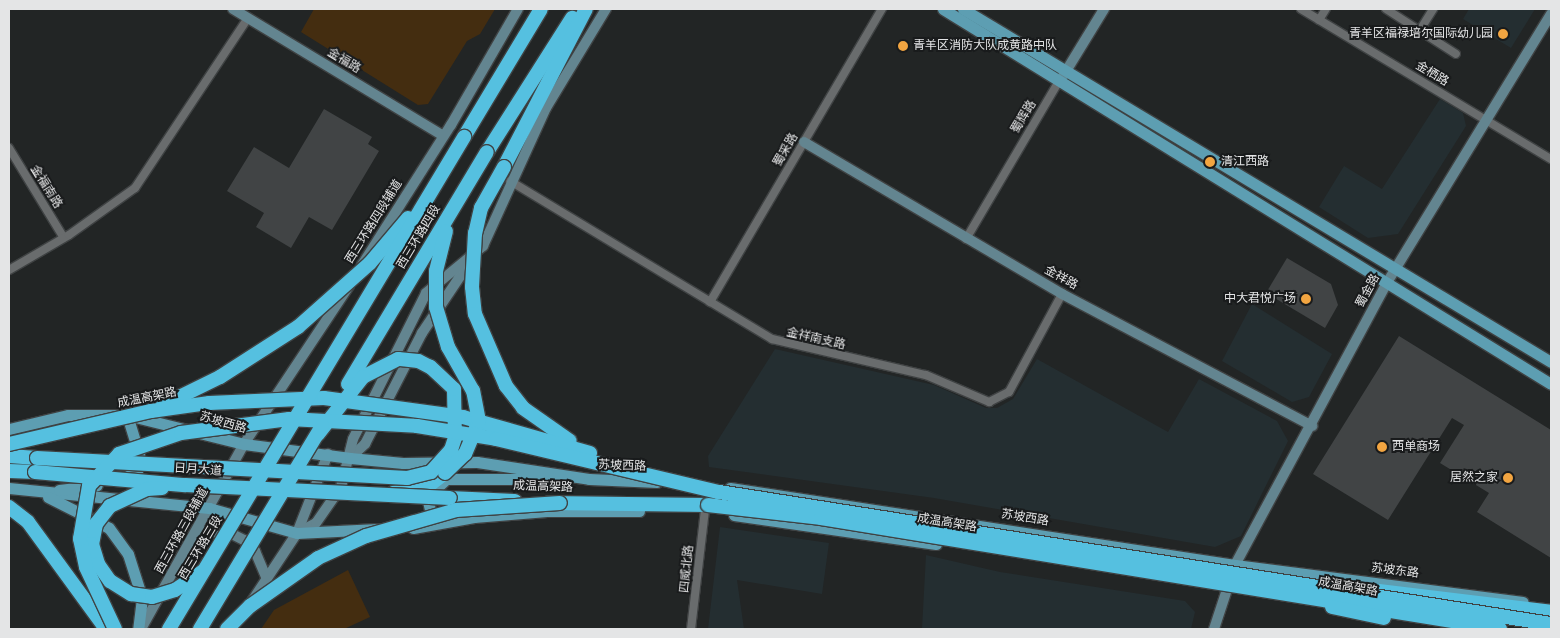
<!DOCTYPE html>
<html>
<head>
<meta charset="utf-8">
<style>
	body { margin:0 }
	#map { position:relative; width:1560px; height:638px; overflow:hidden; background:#222525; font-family:"DejaVu Sans","Noto Sans SC",sans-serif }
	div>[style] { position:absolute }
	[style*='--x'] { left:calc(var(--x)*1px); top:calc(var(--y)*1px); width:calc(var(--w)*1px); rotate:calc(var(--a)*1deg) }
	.built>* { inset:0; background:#242e31 }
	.green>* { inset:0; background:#442d10 }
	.building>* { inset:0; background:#414445 }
	.roads { filter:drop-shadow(1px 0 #3f4243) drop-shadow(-1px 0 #3f4243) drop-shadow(0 1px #3f4243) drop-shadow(0 -1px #3f4243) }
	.street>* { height:8px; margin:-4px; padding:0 4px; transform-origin:4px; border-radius:4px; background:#696c6d }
	.secondary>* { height:10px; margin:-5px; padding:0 5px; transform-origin:5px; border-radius:5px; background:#638590 }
	.primary>* { height:11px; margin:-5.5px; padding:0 5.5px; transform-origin:5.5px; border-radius:5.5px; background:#5d9eb2 }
	.highway>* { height:14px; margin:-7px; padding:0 7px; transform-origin:7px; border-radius:7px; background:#55c0e0 }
	.bridges { filter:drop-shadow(1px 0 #3f4243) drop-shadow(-1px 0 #3f4243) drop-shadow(0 1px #3f4243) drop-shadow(0 -1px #3f4243) }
	.highway-bridge>* { height:14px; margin:-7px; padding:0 7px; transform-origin:7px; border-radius:7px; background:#55c0e0 }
	.dots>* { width:14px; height:14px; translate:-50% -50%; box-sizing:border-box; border:2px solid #191b1c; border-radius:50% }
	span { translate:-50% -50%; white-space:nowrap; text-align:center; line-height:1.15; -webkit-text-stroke:4px #191b1c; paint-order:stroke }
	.poi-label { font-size:12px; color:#e4e5e6 }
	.right { translate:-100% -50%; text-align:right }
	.left { translate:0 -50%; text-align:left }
	.street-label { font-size:12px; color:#e4e5e6 }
	.frame { position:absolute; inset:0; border:10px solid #e4e5e6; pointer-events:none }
</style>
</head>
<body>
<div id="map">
	<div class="built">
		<div style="clip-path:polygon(1469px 9px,1535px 9px,1511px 48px,1463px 19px)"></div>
		<div style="clip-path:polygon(1440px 99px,1463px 113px,1466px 126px,1398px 234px,1368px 238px,1319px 207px,1344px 166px,1382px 189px)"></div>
		<div style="clip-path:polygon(1252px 304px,1332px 354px,1309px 397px,1292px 402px,1222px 361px)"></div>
		<div style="clip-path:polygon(775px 349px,934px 385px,986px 408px,997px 408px,1013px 399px,1037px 359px,1168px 432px,1199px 379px,1277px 421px,1288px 441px,1241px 536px,1215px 547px,934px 498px,709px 467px,708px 456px)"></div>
		<div style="clip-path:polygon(720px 527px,829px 543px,822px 594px,737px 580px,744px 629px,708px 629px)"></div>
		<div style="clip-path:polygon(926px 555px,1000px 572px,1185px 601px,1195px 612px,1191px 629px,922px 629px)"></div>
	</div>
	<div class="green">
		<div style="clip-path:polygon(314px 9px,495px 9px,480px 34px,467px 41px,428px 104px,418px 105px,301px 32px)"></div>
		<div style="clip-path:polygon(348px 570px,370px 617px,344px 629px,261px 629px,274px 610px)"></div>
	</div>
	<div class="building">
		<div style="clip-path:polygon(324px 109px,372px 137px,368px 144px,379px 151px,332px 230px,309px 217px,291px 248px,256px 227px,264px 213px,227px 191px,254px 147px,289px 168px)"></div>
		<div style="clip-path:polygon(1287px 258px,1331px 284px,1338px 305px,1325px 328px,1266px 293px)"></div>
		<div style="clip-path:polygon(1399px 336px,1551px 430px,1551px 558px,1477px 512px,1489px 493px,1440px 463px,1464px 425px,1452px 418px,1388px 520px,1313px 474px)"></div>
	</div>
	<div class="roads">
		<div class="street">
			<div style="--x:1301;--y:9;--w:292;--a:31"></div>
			<div style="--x:1386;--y:9;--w:83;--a:32.7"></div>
			<div style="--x:1319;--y:20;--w:13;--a:-58"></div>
			<div style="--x:1420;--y:30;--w:25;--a:-58"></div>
			<div style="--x:9;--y:148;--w:105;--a:58.6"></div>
			<div style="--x:510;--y:181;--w:306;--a:31.1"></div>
			<div style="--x:772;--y:339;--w:158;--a:13.2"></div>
			<div style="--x:926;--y:375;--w:69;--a:23.2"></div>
			<div style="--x:989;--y:402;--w:22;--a:-27"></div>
			<div style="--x:1009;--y:392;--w:111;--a:-61.6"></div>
			<div style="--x:966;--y:239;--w:183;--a:-59.5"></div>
			<div style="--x:9;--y:270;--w:69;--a:-30.3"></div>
			<div style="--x:69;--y:235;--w:81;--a:-35.5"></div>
			<div style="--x:135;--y:188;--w:204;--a:-56.4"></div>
			<div style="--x:710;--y:302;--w:340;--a:-59.6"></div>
			<div style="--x:691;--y:629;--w:120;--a:-83.3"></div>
		</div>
		<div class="secondary">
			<div style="--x:233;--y:9;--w:244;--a:31.1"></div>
			<div style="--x:1063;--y:76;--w:79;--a:-58.5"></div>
			<div style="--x:804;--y:142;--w:299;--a:30.5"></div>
			<div style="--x:1062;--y:294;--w:283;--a:27.8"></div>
			<div style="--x:362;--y:265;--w:166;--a:-57.6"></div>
			<div style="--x:451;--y:125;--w:134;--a:-60"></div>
			<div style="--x:350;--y:458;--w:21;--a:-43"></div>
			<div style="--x:365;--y:444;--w:125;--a:-62.8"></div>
			<div style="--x:422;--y:333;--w:84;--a:-56.1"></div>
			<div style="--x:197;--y:531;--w:33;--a:3"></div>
			<div style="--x:230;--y:533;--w:16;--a:27"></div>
			<div style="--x:244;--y:540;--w:16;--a:45"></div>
			<div style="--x:255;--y:551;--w:30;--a:67"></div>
			<div style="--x:299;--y:532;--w:19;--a:-28"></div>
			<div style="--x:316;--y:523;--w:44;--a:-55.2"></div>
			<div style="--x:341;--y:487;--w:49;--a:-76"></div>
			<div style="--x:353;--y:439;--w:163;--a:-63.4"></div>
			<div style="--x:426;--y:293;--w:74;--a:-39.5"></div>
			<div style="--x:483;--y:246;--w:152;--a:-65.5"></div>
			<div style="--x:546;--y:108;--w:116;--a:-58.8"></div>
			<div style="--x:252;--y:601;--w:82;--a:-56.5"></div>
			<div style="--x:297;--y:533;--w:85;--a:-68.6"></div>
			<div style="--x:141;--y:629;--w:212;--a:-60.9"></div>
			<div style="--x:244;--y:444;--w:190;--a:-56.4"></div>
			<div style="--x:1214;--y:629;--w:67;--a:-71.8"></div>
			<div style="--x:1235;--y:565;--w:323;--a:-61.7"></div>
			<div style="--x:1388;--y:281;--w:313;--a:-58.6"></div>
		</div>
		<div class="primary">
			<div style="--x:943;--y:9;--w:714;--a:31.67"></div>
			<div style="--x:963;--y:9;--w:686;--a:30.98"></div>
			<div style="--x:9;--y:429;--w:61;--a:-13.3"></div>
			<div style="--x:68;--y:415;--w:59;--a:0"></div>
			<div style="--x:127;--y:415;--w:121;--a:13.9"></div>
			<div style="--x:244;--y:444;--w:107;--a:7.5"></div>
			<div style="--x:350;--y:458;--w:53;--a:5.4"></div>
			<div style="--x:403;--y:463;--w:74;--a:-0.8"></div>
			<div style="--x:477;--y:462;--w:113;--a:8.6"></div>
			<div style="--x:589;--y:479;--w:68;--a:2.5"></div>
			<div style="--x:120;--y:480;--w:19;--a:-28"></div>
			<div style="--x:137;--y:471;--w:17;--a:-83"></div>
			<div style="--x:139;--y:454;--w:41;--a:-107.1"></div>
			<div style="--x:9;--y:488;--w:201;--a:5.7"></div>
			<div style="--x:209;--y:508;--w:91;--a:15.9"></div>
			<div style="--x:297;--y:533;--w:80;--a:-2.9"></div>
			<div style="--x:730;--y:488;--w:511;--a:8.67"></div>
			<div style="--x:1235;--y:565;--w:290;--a:7.3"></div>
			<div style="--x:59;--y:490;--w:38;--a:-7"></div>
			<div style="--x:48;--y:497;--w:68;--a:26.9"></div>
			<div style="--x:109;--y:528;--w:32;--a:54"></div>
			<div style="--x:128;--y:554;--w:46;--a:72.3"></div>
			<div style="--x:142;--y:598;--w:31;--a:97"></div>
			<div style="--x:734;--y:515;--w:204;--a:8.2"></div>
			<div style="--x:439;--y:519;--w:9;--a:-148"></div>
			<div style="--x:431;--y:514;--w:17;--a:-103"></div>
			<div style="--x:427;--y:497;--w:26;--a:-43"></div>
			<div style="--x:446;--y:479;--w:116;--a:0"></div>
			<div style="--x:413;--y:528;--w:62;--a:-10.2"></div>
			<div style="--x:474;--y:517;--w:73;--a:-4.7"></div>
			<div style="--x:547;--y:511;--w:92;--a:0"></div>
		</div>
		<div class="highway">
			<div style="--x:464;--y:137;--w:149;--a:-59"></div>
			<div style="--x:487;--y:152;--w:159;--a:-57.6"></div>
			<div style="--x:504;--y:167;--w:178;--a:-62.6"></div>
			<div style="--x:9;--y:456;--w:28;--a:4"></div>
			<div style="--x:9;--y:471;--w:26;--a:2"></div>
			<div style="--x:393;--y:493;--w:40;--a:-14.4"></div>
			<div style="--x:432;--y:483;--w:16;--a:-38"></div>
			<div style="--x:450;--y:498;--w:65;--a:2.6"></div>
			<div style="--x:549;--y:503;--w:159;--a:0.7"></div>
			<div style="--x:9;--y:507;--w:24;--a:38"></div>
			<div style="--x:28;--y:522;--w:132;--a:53.9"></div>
			<div style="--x:1354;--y:588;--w:198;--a:6.9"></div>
		</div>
	</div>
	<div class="bridges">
		<div class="highway-bridge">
			<div style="--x:504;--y:167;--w:47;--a:119.3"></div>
			<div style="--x:481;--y:208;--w:26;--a:103"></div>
			<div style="--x:475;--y:233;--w:54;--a:93.2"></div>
			<div style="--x:472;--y:287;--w:27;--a:84"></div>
			<div style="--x:475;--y:314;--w:78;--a:66.7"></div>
			<div style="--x:506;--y:386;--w:28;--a:52"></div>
			<div style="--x:523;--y:408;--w:57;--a:35.1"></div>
			<div style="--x:348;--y:384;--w:270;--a:-59.1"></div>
			<div style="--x:163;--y:405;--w:64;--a:-26.2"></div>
			<div style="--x:220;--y:377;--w:93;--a:-32.7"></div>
			<div style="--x:298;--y:327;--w:96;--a:-41.6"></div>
			<div style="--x:370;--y:263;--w:59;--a:-49.8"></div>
			<div style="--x:9;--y:444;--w:146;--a:-13.1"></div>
			<div style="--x:151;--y:411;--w:59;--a:-7.9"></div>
			<div style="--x:209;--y:403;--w:115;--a:-2.5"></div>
			<div style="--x:324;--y:398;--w:140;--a:7.8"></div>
			<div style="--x:463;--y:417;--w:132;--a:15.8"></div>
			<div style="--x:37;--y:458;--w:371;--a:3.1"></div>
			<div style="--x:407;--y:478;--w:25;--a:-14"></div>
			<div style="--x:431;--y:472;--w:30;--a:-48"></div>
			<div style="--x:451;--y:450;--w:13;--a:-72"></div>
			<div style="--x:455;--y:438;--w:49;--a:-91.2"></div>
			<div style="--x:454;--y:389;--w:33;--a:-137"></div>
			<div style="--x:430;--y:367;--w:13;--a:-153"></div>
			<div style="--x:418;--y:361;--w:20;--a:-174"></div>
			<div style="--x:398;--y:359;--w:39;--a:153"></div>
			<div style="--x:363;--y:377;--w:73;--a:128.3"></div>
			<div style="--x:35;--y:472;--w:151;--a:5"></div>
			<div style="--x:185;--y:485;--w:265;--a:2.8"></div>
			<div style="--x:445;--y:473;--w:28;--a:-44"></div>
			<div style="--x:465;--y:454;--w:36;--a:-67"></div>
			<div style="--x:479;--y:421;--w:31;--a:-101"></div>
			<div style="--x:473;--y:391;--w:51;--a:-119.6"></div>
			<div style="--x:448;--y:347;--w:42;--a:-106.7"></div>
			<div style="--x:436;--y:307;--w:36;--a:-90"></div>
			<div style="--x:436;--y:271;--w:41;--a:-76"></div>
			<div style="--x:162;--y:488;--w:15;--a:176"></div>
			<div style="--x:147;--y:489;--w:41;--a:155.3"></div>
			<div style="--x:110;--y:506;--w:23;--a:128"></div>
			<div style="--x:96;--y:524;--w:20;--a:101"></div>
			<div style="--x:92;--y:544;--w:21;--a:73"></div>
			<div style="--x:98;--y:564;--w:21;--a:55"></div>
			<div style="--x:110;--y:581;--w:25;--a:32"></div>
			<div style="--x:131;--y:594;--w:21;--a:8"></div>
			<div style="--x:152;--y:597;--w:24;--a:-17"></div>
			<div style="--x:175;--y:590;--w:34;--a:-34"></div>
			<div style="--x:708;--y:505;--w:114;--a:6.6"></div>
			<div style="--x:821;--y:518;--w:688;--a:9.28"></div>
			<div style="--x:1332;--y:607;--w:53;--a:11.9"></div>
			<div style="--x:115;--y:629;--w:68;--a:-115.1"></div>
			<div style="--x:86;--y:567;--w:29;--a:-102"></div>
			<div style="--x:80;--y:539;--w:54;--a:-80.4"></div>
			<div style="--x:89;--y:486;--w:44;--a:-46.8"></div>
			<div style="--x:119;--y:454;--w:65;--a:-18.7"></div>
			<div style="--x:181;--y:433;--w:109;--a:-7.4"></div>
			<div style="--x:289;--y:419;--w:128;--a:3.1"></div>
			<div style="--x:417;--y:426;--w:80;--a:9.3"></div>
			<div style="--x:496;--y:439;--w:229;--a:13.4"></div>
			<div style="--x:719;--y:492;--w:842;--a:9.02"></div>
			<div style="--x:169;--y:629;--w:574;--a:-59.05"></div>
			<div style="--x:200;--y:629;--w:237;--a:-59"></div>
			<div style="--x:227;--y:629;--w:33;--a:-45"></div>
			<div style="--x:250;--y:606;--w:83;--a:-35.2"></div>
			<div style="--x:318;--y:558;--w:53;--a:-24.6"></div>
			<div style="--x:366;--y:536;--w:94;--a:-16.1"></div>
			<div style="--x:456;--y:510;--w:104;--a:-3.9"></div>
		</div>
	</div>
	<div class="dots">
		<div style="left:1503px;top:34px;background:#f2a541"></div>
		<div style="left:903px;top:46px;background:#f2a541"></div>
		<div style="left:1210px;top:162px;background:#f2a541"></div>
		<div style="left:1306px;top:299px;background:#f2a541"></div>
		<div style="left:1382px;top:447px;background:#f2a541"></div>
		<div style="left:1508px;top:478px;background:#f2a541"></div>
	</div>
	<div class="poi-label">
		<span class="right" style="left:1493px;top:34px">青羊区福禄培尔国际幼儿园</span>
		<span class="left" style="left:913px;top:46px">青羊区消防大队成黄路中队</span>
		<span class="left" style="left:1221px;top:162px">清江西路</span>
		<span class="right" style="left:1296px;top:299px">中大君悦广场</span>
		<span class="left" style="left:1392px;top:447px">西单商场</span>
		<span class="right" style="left:1498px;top:478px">居然之家</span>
	</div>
	<div class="street-label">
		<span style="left:344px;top:61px;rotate:31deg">金福路</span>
		<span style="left:1432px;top:74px;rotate:31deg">金栖路</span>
		<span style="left:1024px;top:117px;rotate:-59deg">蜀辉路</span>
		<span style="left:786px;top:150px;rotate:-60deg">蜀采路</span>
		<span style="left:46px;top:187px;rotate:58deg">金福南路</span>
		<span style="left:374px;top:222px;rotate:-58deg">西三环路四段辅道</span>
		<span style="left:419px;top:237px;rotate:-59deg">西三环路四段</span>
		<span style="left:1061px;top:278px;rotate:29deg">金祥路</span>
		<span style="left:1368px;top:291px;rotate:-62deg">蜀金路</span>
		<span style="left:816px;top:339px;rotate:13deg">金祥南支路</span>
		<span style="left:147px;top:398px;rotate:-11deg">成温高架路</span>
		<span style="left:223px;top:423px;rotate:16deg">苏坡西路</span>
		<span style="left:622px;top:466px;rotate:2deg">苏坡西路</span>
		<span style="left:198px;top:470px;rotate:4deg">日月大道</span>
		<span style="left:543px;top:487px;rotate:2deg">成温高架路</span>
		<span style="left:1025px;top:518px;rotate:9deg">苏坡西路</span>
		<span style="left:947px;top:523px;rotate:9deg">成温高架路</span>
		<span style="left:182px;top:531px;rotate:-61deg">西三环路三段辅道</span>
		<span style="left:201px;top:548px;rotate:-59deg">西三环路三段</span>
		<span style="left:687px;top:569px;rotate:-84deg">四威北路</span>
		<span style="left:1395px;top:571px;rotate:7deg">苏坡东路</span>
		<span style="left:1348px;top:587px;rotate:10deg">成温高架路</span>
	</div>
	<div class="frame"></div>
</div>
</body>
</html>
